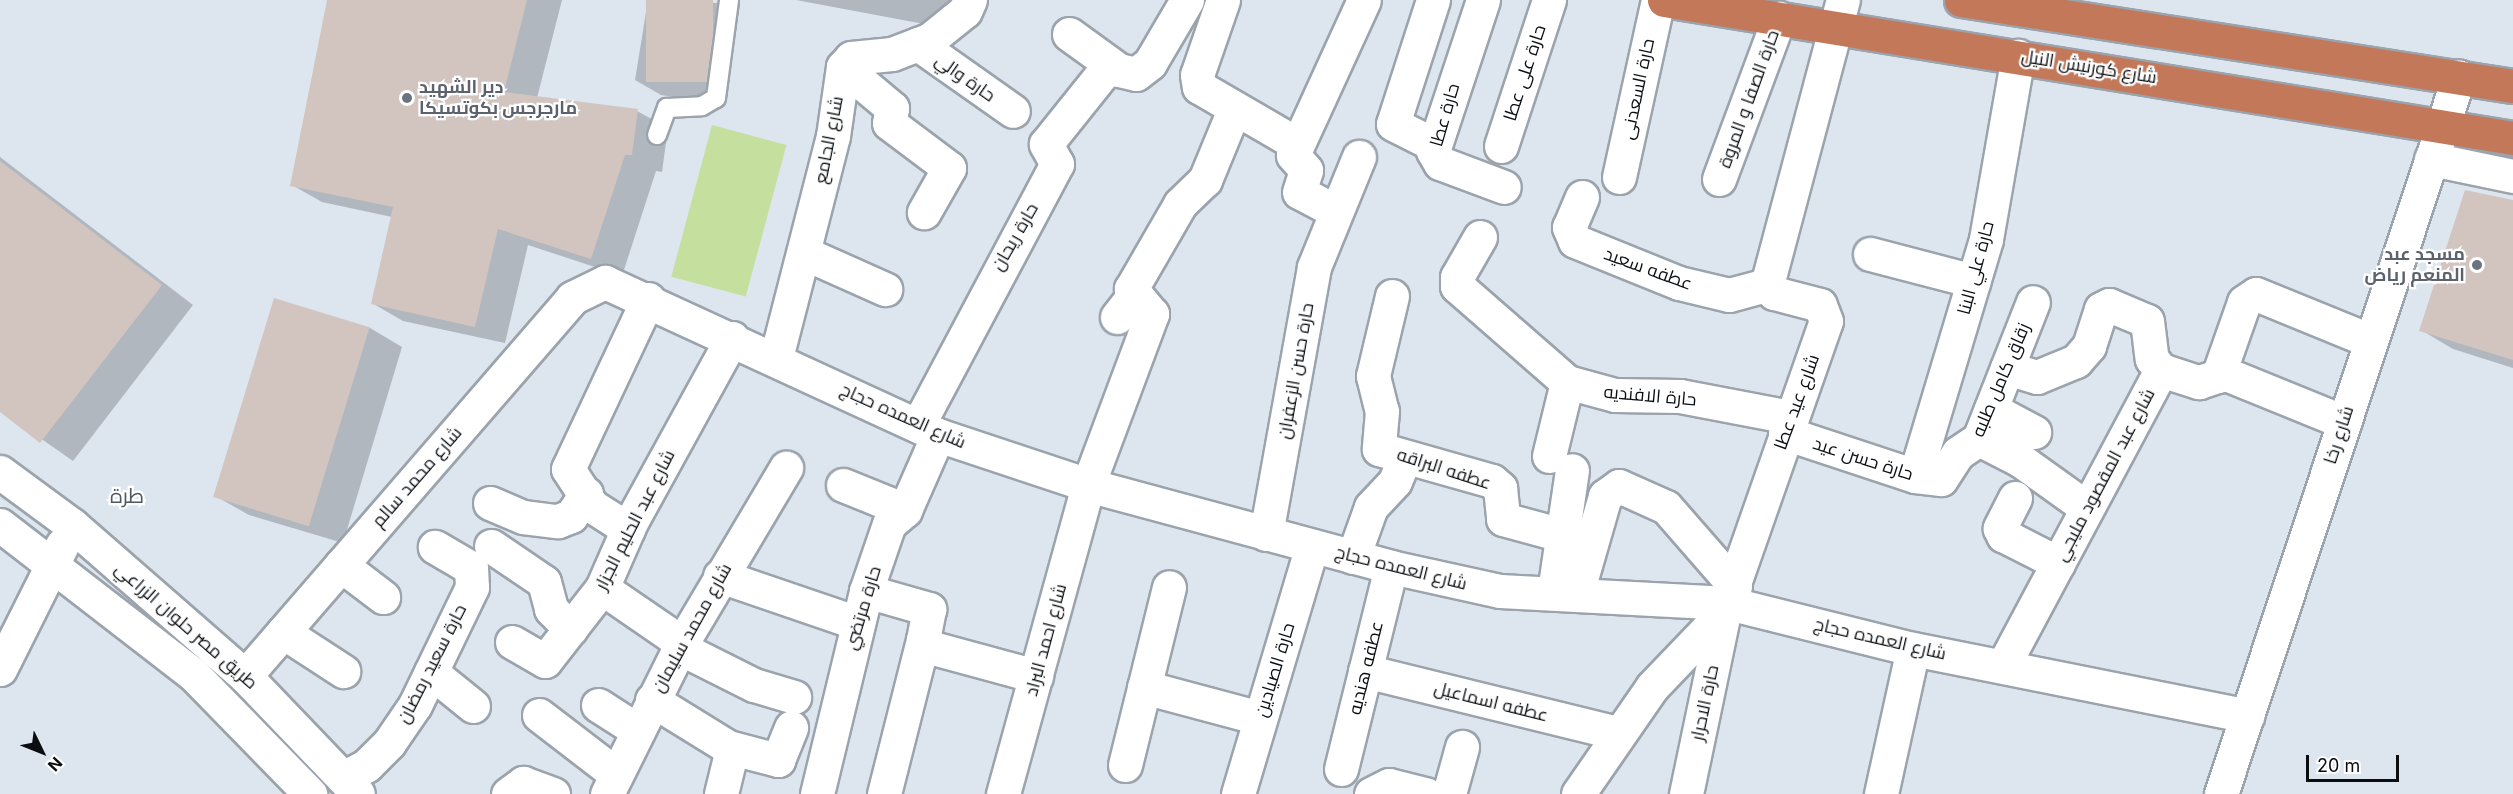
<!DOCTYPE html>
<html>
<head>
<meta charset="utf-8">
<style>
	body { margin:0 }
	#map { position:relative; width:2513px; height:794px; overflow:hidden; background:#dde5ef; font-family:Inter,Cairo,sans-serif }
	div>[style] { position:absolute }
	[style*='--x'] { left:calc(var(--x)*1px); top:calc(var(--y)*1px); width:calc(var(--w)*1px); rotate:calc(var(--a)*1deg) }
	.green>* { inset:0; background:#c4df9e; transform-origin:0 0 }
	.shadow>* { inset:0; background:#0003 }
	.building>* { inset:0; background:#d2c5c0; transform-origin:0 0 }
	.roads { filter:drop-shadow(2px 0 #9ba3ac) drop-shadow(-2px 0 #9ba3ac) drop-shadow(0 2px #9ba3ac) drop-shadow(0 -2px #9ba3ac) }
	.lane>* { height:18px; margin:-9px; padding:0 9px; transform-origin:9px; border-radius:9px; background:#fff }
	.street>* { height:33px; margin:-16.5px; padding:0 16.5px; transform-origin:16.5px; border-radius:16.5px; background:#fff }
	.highway>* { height:33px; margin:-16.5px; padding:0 16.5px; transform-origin:16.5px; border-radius:16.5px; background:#c37859 }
	.dots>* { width:16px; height:16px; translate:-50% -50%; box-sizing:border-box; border:3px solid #fff; border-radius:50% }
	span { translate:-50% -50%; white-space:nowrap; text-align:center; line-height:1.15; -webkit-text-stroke:4.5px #fff; paint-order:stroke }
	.street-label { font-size:18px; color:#0b0e11 }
	.worship-label { font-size:18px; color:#5b616d; font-weight:700 }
	.left { translate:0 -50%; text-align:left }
	.right { translate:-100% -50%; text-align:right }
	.quarter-label { font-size:21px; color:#50585f }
	.north { position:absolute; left:12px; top:722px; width:60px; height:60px; -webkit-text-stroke:4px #fff; paint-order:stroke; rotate:133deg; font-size:16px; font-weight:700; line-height:24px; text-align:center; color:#0b0e11 }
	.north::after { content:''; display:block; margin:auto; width:21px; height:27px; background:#0b0e11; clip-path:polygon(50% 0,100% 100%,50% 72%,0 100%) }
	.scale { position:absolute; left:2306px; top:755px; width:93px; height:27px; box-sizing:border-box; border:3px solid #0b0e11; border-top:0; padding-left:8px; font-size:18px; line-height:21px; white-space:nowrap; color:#0b0e11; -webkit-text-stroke:4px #fff; paint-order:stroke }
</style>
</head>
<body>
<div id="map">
	<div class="green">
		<div style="left:712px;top:125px;width:77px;height:157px;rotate:15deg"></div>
	</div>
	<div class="shadow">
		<div style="clip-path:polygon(329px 0,562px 0,537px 98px,637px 111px,668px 128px,662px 172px,656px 171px,622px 276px,528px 245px,505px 343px,403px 321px,372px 303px,392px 217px,322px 202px,292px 185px)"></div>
		<div style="clip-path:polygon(648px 0,740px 4px,725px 105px,661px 95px,635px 80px)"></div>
		<div style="clip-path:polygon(796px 0,971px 0,956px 30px)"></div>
		<div style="clip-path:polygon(0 157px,193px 305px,73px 461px,0 410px)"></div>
		<div style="clip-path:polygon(2513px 201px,2513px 368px,2453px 349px,2421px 330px)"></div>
		<div style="clip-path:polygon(275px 300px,370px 328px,402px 347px,343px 543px,249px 515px,217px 497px)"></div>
	</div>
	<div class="building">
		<div style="clip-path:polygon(327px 0,527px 0,504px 92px,638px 109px,632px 155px,625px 155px,591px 259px,498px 229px,475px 327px,371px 304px,393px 207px,290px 186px)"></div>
		<div style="left:646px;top:0;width:67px;height:82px"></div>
		<div style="clip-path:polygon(0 161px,162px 285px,40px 443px,0 412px)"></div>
		<div style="clip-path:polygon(2465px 190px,2513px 200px,2513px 360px,2419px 331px)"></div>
		<div style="left:274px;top:298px;width:100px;height:208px;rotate:17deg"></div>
	</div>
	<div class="roads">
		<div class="lane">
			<div style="--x:657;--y:135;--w:29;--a:-70"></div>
			<div style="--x:667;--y:108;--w:35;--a:-3"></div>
			<div style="--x:702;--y:106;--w:16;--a:-30"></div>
			<div style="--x:716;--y:98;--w:99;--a:-82.4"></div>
		</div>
		<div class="street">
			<div style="--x:1223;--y:0;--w:79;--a:109.1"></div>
			<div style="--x:1197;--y:75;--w:12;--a:81"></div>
			<div style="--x:1199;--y:87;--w:113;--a:30.2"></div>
			<div style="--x:1433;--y:0;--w:130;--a:107.9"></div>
			<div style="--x:1393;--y:124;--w:45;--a:26.6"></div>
			<div style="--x:1483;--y:0;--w:159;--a:108.3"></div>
			<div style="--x:1433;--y:151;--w:14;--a:60"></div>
			<div style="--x:1440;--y:163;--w:68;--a:20.6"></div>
			<div style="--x:1069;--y:34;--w:62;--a:35.8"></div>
			<div style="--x:1119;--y:70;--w:17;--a:13"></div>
			<div style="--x:1136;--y:74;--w:18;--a:-38"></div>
			<div style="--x:1150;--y:63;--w:73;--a:-59.6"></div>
			<div style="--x:918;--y:44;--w:116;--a:35.2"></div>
			<div style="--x:843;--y:67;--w:64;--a:39.9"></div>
			<div style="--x:892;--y:108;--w:15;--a:101"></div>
			<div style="--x:889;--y:123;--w:75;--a:36.9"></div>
			<div style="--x:949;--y:168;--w:51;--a:119.6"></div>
			<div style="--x:1501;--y:146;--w:154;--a:-71.8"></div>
			<div style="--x:2431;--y:159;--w:84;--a:11.7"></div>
			<div style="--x:1619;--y:177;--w:181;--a:-77.6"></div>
			<div style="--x:1719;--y:179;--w:172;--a:-69.6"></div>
			<div style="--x:1582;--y:197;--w:33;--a:113"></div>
			<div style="--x:1569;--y:227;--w:15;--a:67"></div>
			<div style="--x:1575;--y:241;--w:112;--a:22"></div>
			<div style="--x:1679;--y:283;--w:51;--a:13.5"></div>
			<div style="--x:1729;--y:295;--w:39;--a:-15"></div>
			<div style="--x:1333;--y:210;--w:38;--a:-152"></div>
			<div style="--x:1299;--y:192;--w:23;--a:-72"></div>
			<div style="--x:1306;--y:170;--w:20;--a:-131"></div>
			<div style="--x:1293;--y:155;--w:170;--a:-65.4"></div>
			<div style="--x:1480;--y:237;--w:46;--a:119.9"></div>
			<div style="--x:1457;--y:277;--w:9;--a:90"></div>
			<div style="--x:1457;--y:286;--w:146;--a:41.1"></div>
			<div style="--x:1567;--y:382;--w:50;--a:15.2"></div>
			<div style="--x:1615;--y:395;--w:65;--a:0.9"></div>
			<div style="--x:1680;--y:396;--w:112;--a:10.8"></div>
			<div style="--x:804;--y:253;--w:89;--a:24"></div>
			<div style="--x:1870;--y:254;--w:107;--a:14.6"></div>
			<div style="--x:1392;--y:296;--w:82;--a:103.4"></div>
			<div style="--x:1373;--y:376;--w:36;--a:76"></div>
			<div style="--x:1382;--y:411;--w:38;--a:95"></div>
			<div style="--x:1379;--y:449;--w:117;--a:15.8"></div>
			<div style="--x:1492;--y:481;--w:11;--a:41"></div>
			<div style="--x:1500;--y:488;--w:31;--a:84"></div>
			<div style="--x:1503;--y:519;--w:61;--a:15.2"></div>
			<div style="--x:1117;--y:317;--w:28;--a:-52"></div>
			<div style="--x:776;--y:358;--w:229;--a:-75.6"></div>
			<div style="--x:833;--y:136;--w:70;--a:-81.8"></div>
			<div style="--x:843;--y:67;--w:12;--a:-48"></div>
			<div style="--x:851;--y:58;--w:41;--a:-5.6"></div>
			<div style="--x:892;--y:54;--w:40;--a:-21"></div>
			<div style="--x:929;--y:40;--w:46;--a:-38.9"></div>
			<div style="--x:965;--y:11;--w:12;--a:-66"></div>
			<div style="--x:2007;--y:368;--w:31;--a:17"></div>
			<div style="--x:2037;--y:377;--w:42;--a:-22.3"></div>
			<div style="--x:2076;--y:361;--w:20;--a:-49"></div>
			<div style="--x:2089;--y:346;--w:39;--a:-72"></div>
			<div style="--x:2101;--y:309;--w:9;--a:-27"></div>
			<div style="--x:2109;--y:305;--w:41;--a:22.8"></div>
			<div style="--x:2147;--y:321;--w:38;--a:83"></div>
			<div style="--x:2152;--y:359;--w:14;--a:51"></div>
			<div style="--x:2221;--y:372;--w:133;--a:22.1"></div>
			<div style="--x:1991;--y:409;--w:49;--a:28.1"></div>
			<div style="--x:918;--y:425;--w:296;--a:-62"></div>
			<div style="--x:1057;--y:164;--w:23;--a:-119"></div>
			<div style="--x:1046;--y:144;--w:102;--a:-51.3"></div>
			<div style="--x:1785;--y:433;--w:137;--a:18.3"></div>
			<div style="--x:1915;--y:476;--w:26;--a:7"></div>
			<div style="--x:1941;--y:479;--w:31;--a:-57"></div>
			<div style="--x:1958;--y:453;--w:25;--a:-34"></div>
			<div style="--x:1979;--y:439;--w:147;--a:-68.5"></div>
			<div style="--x:1979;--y:439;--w:46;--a:27.1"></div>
			<div style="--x:2020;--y:460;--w:82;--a:35.6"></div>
			<div style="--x:1549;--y:456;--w:76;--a:-76.3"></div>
			<div style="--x:0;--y:472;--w:89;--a:36.4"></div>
			<div style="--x:72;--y:525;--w:230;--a:41.1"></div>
			<div style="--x:245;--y:676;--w:163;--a:46.2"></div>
			<div style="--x:1915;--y:476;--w:247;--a:-73.3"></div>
			<div style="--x:1986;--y:239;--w:186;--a:-80.1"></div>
			<div style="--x:843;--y:485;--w:67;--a:22"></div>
			<div style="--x:2015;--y:498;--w:34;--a:117"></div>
			<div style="--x:2000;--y:528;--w:8;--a:67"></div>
			<div style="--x:2003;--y:535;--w:62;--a:27"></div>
			<div style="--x:490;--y:503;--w:36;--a:23"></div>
			<div style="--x:523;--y:517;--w:35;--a:7"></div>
			<div style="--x:558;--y:521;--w:14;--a:-21"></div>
			<div style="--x:571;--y:516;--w:27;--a:-56"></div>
			<div style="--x:0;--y:525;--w:244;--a:37.7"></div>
			<div style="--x:193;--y:674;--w:168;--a:45.7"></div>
			<div style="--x:628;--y:529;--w:43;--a:-147.4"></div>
			<div style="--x:592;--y:506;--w:44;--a:-123"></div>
			<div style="--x:568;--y:469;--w:188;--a:-64.8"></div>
			<div style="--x:1266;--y:534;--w:271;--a:-79.8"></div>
			<div style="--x:1314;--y:267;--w:119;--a:-67.8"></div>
			<div style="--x:491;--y:546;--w:64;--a:34.2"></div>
			<div style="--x:544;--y:582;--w:28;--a:75"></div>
			<div style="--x:551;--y:609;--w:28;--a:45"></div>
			<div style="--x:1353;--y:557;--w:53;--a:-70.2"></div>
			<div style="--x:1371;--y:507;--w:35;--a:-47"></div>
			<div style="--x:1395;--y:481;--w:26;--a:-67"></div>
			<div style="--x:341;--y:565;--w:53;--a:37.3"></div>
			<div style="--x:720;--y:576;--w:145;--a:18.9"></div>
			<div style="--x:602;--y:588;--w:97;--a:34.5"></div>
			<div style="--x:866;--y:591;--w:66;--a:15.9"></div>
			<div style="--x:929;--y:609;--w:32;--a:101"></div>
			<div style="--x:923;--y:640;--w:9;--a:49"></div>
			<div style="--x:929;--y:647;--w:111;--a:15.2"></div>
			<div style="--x:1554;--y:592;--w:123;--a:-81.6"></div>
			<div style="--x:1577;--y:593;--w:101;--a:-73.9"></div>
			<div style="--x:1605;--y:496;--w:17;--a:-36"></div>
			<div style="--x:1619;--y:486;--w:51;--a:24.1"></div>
			<div style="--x:1666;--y:507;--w:105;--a:48.9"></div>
			<div style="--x:283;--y:632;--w:72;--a:33"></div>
			<div style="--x:512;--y:642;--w:38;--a:30"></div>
			<div style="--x:545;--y:661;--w:93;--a:-52"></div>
			<div style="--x:602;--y:588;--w:72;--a:-66.3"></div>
			<div style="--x:631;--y:522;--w:210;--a:-61.2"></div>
			<div style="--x:680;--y:648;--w:83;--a:26.6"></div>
			<div style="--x:754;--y:685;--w:42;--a:16.7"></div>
			<div style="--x:2003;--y:666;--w:336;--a:-61.9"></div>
			<div style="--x:2161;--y:370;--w:40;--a:18"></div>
			<div style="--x:2199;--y:382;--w:20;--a:-18"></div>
			<div style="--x:2218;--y:376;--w:78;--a:-70.6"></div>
			<div style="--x:2244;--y:302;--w:14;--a:-34"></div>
			<div style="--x:2256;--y:294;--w:124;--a:22.2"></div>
			<div style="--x:0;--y:669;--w:139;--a:-63.4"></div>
			<div style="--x:1365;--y:671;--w:260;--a:13.8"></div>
			<div style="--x:431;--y:672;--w:54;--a:39"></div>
			<div style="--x:245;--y:676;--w:500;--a:-49.1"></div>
			<div style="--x:572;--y:298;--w:37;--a:-26"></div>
			<div style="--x:605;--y:282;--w:366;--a:24.7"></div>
			<div style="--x:938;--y:435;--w:158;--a:18.4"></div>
			<div style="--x:1088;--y:485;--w:314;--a:15.1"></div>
			<div style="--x:1391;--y:567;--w:112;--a:12.4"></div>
			<div style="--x:1500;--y:591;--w:228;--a:3"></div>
			<div style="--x:1728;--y:603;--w:191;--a:14"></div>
			<div style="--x:1913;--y:649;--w:341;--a:11.3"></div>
			<div style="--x:1144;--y:687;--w:120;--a:15"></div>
			<div style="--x:652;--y:700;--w:89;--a:31.7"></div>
			<div style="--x:728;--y:747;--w:52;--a:14.6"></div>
			<div style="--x:778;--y:760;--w:35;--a:-68"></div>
			<div style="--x:598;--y:705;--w:46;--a:32.7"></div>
			<div style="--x:539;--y:715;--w:97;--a:37.5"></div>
			<div style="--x:1125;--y:765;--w:183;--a:-76.1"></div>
			<div style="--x:1341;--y:769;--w:208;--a:-76.1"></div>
			<div style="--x:343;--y:778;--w:27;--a:-28"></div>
			<div style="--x:367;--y:765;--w:31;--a:-45"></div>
			<div style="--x:389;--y:743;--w:46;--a:-55.6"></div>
			<div style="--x:415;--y:705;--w:131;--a:-64.2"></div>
			<div style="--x:472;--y:587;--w:19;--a:-93"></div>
			<div style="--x:471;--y:568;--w:42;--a:-149.7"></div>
			<div style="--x:508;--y:794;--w:19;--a:-36"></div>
			<div style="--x:523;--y:783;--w:32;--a:20"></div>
			<div style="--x:607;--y:794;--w:169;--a:-63.6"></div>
			<div style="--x:682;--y:643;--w:204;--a:-59.3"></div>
			<div style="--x:721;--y:794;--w:46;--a:-76.3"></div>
			<div style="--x:817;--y:794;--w:209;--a:-76.4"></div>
			<div style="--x:866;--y:591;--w:71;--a:-71.1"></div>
			<div style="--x:889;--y:524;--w:21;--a:-41"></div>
			<div style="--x:905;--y:510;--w:82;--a:-66.3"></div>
			<div style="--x:884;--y:794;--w:159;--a:-75.8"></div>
			<div style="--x:1003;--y:794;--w:320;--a:-74.6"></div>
			<div style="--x:1088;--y:485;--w:183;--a:-69.5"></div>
			<div style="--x:1152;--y:314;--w:33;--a:-130"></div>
			<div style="--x:1131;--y:289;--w:98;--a:-60"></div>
			<div style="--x:1180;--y:204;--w:35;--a:-44"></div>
			<div style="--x:1205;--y:180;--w:74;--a:-67.6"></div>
			<div style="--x:1238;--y:794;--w:259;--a:-73.4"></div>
			<div style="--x:1371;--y:794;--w:20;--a:-27"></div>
			<div style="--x:1389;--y:785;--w:38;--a:14"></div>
			<div style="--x:1449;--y:794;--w:49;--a:-74.5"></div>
			<div style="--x:1578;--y:794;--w:130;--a:-55.3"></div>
			<div style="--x:1652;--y:687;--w:104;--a:-46.2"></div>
			<div style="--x:1724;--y:612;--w:308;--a:-70.7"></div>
			<div style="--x:1826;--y:321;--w:17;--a:-111"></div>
			<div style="--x:1820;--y:305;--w:48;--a:-165.4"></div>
			<div style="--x:1774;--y:293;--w:11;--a:-131"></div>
			<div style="--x:1767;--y:285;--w:295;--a:-75.1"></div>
			<div style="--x:1686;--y:794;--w:186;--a:-78.2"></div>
			<div style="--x:1881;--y:794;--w:148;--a:-77.6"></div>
			<div style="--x:2221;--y:794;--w:756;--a:-71.66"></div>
		</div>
		<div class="highway">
			<div style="--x:1664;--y:0;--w:860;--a:9.23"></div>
			<div style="--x:1961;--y:0;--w:559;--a:8.86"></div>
		</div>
	</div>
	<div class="dots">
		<div style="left:407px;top:98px;background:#6b7280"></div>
		<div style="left:2477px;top:265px;background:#6b7280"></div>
	</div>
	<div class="street-label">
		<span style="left:2089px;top:67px;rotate:9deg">شارع كورنيش النيل</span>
		<span style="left:1525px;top:73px;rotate:-72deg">حارة على عطا</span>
		<span style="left:965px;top:78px;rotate:35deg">حارة والي</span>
		<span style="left:1638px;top:89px;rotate:-78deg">حارة السعدنى</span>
		<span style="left:1749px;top:99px;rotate:-70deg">حارة الصفا و المروة</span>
		<span style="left:1445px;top:115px;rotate:-74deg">حارة عطا</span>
		<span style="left:829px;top:140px;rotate:-79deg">شارع الجامع</span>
		<span style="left:1015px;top:237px;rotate:-60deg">حارة ريحان</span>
		<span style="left:1976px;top:268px;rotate:-75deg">حارة علي البنا</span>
		<span style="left:1648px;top:269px;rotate:20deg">عطفه سعيد</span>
		<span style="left:1296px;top:371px;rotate:-80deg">حارة حسن الزعفران</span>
		<span style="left:2001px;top:380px;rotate:-67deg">زقاق كامل طلبه</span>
		<span style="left:1650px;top:396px;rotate:5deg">حارة الافنديه</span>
		<span style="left:1797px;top:402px;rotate:-70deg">شارع عيد عطا</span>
		<span style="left:903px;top:416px;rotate:24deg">شارع العمده حجاج</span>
		<span style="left:2339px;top:435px;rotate:-72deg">شارع رخا</span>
		<span style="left:1863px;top:459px;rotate:18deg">حارة حسن عيد</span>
		<span style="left:1444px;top:469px;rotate:18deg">عطفه البراقه</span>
		<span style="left:2105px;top:475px;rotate:-62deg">شارع عبد المقصود مليجي</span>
		<span style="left:417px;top:477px;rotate:-49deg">شارع محمد سالم</span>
		<span style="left:635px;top:520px;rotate:-63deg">شارع عبد الحليم الجزار</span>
		<span style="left:1401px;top:568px;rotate:14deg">شارع العمده حجاج</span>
		<span style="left:863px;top:608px;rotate:-73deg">حارة مرتضي</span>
		<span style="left:186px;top:626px;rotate:41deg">طريق مصر حلوان الزراعي</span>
		<span style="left:692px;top:628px;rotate:-61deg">شارع محمد سليمان</span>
		<span style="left:1880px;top:639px;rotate:13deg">شارع العمده حجاج</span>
		<span style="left:1046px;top:640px;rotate:-75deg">شارع احمد البراد</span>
		<span style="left:432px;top:664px;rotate:-63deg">حارة سعيد رمضان</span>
		<span style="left:1366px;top:668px;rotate:-76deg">عطفه هنديه</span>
		<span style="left:1275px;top:670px;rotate:-73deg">حارة الصيادين</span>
		<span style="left:1491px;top:702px;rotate:14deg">عطفه اسماعيل</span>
		<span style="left:1705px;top:703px;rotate:-78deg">حارة الاحرار</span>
	</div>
	<div class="worship-label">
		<span class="left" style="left:419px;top:98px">دير الشهيد<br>مارجرجس بكوتسيكا</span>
		<span class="right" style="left:2465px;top:265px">مسجد عبد<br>المنعم رياض</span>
	</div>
	<div class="quarter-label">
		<span style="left:127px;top:496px">طرة</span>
	</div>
	<div class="north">N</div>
	<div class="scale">20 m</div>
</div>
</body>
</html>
